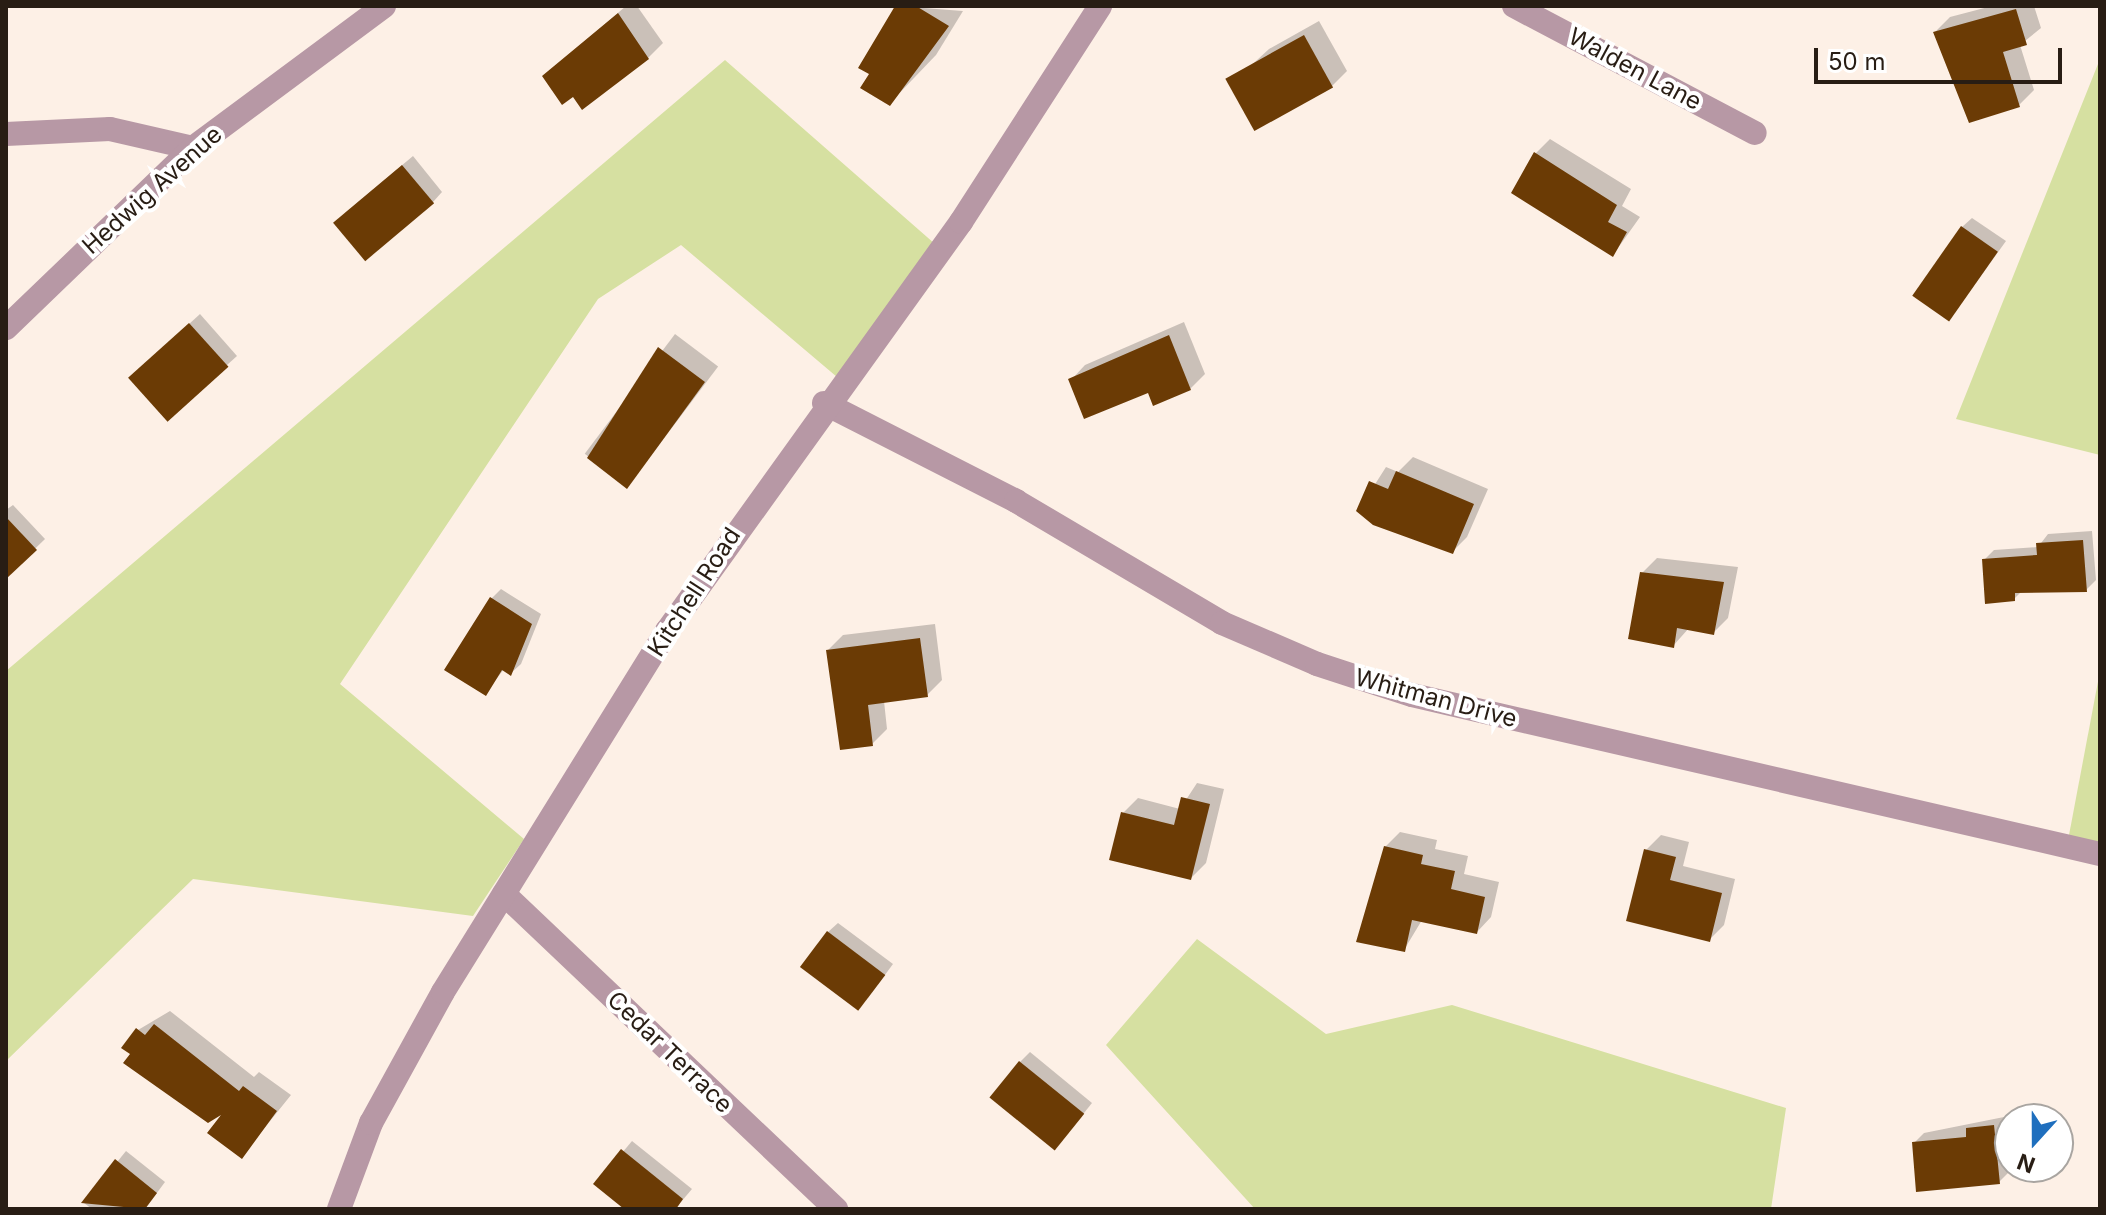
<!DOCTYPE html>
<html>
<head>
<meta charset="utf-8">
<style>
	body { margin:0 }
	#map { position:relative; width:2106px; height:1215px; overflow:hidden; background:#fdf0e6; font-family:Inter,sans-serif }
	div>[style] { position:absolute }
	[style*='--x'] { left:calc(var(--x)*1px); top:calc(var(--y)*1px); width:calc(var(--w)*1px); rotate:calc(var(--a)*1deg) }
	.green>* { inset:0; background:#d6e0a1 }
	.shadow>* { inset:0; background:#0003; transform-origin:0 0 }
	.building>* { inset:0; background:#6b3b05; transform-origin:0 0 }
	.minor>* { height:24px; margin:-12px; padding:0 12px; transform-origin:12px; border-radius:12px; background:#b798a5 }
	span { translate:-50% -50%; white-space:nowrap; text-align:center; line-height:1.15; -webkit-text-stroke:8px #fff; paint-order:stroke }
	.street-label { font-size:24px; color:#281d14 }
	.frame { position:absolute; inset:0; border:8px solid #281d14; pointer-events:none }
	.north { position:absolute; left:1994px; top:1103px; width:80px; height:80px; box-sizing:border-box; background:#fff; border:2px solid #a9a5a1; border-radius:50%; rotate:201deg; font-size:22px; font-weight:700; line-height:32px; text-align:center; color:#281d14 }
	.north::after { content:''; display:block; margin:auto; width:28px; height:36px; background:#1f6fbe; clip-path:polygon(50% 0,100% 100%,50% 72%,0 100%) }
	.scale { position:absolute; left:1814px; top:48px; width:248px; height:36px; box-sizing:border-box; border:4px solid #281d14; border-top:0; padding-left:10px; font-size:24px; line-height:28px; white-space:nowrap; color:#281d14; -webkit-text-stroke:6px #fff; paint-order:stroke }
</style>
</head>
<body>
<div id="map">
	<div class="green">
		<div style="clip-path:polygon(2100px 59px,2100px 455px,1956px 419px)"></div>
		<div style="clip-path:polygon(725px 60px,935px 244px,837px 377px,681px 245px,598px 299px,340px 684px,524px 839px,473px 916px,193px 879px,6px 1061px,6px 671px)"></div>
		<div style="clip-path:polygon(2100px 671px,2100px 856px,2066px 851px)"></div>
		<div style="clip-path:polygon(1197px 939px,1326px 1034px,1452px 1005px,1786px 1108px,1771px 1209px,1255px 1209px,1106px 1045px)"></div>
	</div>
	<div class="shadow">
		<div style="clip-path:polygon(626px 6px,637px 6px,663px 43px,648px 58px,573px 94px,544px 76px)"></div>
		<div style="clip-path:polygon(897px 6px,963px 11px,936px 55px,890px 103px)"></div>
		<div style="clip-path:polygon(1992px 6px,2034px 6px,2041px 28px,2020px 45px,2034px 90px,2019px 105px,1935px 32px,1950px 17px)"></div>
		<div style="clip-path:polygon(1319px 21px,1347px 71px,1332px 86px,1231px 84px,1269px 49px)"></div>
		<div style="clip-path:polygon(1550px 139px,1631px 189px,1622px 206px,1640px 217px,1613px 255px,1535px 154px)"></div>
		<div style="clip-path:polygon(413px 156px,442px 192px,433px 202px,345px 213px)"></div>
		<div style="clip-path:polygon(1972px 218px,2006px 241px,1950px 319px,1962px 227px)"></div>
		<div style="clip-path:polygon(200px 314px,237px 356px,227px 365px,140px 369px)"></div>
		<div style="clip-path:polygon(1184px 322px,1205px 374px,1190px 389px,1071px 380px,1085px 365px)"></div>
		<div style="left:675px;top:334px;width:54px;height:150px;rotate:37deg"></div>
		<div style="clip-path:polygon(1413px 457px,1488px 489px,1467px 537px,1452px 552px,1358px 511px,1386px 467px,1398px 472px)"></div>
		<div style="clip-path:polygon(13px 505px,45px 539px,6px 577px,6px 510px)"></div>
		<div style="clip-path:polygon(2092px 531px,2096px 580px,2086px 590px,2022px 591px,2014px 599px,1984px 560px,1994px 550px,2038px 547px,2048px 534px)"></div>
		<div style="clip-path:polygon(1657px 558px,1738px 567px,1728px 618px,1713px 633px,1689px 628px,1673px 646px,1642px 573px)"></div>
		<div style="clip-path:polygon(501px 589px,541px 614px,521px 664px,511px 673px,504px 669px,485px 694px,491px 599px)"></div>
		<div style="clip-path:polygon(935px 624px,942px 680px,927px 695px,884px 701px,887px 729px,872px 744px,828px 650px,843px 635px)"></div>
		<div style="clip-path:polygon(1197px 783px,1224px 789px,1206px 863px,1191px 878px,1123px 813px,1138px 798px,1180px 809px)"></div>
		<div style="clip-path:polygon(1400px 832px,1437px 840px,1435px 849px,1468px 856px,1464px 874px,1499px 882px,1491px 917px,1477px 932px,1422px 920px,1404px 950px,1385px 847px)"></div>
		<div style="clip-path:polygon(1661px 835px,1689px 842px,1683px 866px,1735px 879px,1724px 925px,1709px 940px,1646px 850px)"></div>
		<div style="clip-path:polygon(838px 923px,893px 964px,868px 998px,828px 932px)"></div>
		<div style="clip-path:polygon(170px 1011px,254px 1077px,259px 1072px,291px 1095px,242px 1156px,228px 1108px,132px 1053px,138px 1030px)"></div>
		<div style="clip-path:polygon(1030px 1052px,1092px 1103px,1064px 1138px,1020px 1062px)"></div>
		<div style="clip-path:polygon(2004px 1117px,2009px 1172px,1999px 1182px,1914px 1143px,1924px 1133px)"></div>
		<div style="clip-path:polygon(632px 1141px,692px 1189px,675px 1209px,627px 1209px,596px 1184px)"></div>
		<div style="clip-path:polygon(126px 1151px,165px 1182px,145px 1209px,92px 1209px,84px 1203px)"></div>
	</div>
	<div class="building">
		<div style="clip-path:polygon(895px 6px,916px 6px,949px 26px,890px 106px,860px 88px,869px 74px,858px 68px)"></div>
		<div style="clip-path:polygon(2016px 9px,2027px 45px,2003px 52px,2020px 107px,1969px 123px,1933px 32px)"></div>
		<div style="clip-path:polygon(618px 13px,649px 59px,582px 110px,573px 97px,562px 105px,542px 76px)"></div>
		<div style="left:1304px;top:35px;width:60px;height:90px;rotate:61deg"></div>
		<div style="clip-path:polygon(1534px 152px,1617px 205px,1608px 222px,1627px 232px,1613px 257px,1511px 193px)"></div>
		<div style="left:402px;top:165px;width:50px;height:90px;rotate:50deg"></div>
		<div style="left:1961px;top:226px;width:45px;height:85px;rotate:35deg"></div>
		<div style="left:189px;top:323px;width:59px;height:82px;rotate:48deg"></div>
		<div style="clip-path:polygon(1169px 335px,1191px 390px,1153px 406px,1148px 393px,1084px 419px,1068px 379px)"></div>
		<div style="clip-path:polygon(658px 347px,705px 382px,627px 489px,587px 458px)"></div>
		<div style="clip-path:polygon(1396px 471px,1474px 504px,1453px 554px,1373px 525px,1356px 511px,1369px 481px,1388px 489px)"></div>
		<div style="clip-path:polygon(6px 517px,37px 550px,6px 579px)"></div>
		<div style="clip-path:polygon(2083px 540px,2087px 592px,2015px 593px,2015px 601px,1985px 604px,1982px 559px,2037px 555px,2036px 543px)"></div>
		<div style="clip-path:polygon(1640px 572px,1724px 582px,1714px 635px,1677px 628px,1674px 648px,1628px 639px)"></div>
		<div style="clip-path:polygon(490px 597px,532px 624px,511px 676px,502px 670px,486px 696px,444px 670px)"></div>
		<div style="clip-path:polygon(920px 638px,928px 697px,868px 705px,873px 746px,840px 750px,826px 650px)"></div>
		<div style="clip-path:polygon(1181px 797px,1210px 804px,1191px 880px,1109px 860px,1121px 812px,1174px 825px)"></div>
		<div style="clip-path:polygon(1384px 846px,1423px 855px,1421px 864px,1455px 871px,1451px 889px,1485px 897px,1477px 934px,1412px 920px,1405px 952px,1356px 942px)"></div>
		<div style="clip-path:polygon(1644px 849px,1676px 857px,1670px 880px,1722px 893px,1710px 942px,1626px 921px)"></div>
		<div style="left:827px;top:931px;width:73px;height:45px;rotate:37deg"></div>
		<div style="clip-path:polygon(154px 1024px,239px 1091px,243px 1086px,277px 1111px,242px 1159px,207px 1133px,221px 1115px,208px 1123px,123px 1063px,130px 1054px,121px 1048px,136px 1028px,145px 1035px)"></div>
		<div style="left:1019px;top:1061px;width:84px;height:47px;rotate:39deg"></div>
		<div style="clip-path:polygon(1994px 1125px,2000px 1184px,1916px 1192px,1912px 1142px,1966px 1137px,1966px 1128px)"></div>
		<div style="clip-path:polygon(621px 1149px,683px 1199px,676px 1209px,624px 1209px,593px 1184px)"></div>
		<div style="clip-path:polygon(115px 1159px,157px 1193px,145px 1209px,81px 1203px)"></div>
	</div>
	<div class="minor">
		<div style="--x:1514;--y:6;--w:272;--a:27.8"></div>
		<div style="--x:6;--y:134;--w:104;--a:-2.8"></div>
		<div style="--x:110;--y:129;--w:85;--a:12.9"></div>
		<div style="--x:6;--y:328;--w:260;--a:-43.9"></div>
		<div style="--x:193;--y:148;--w:238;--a:-36.6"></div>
		<div style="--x:824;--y:403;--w:216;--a:27"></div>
		<div style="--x:1016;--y:501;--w:239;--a:30.6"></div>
		<div style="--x:1222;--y:623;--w:103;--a:23.3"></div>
		<div style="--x:1317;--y:664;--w:100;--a:18.1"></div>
		<div style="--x:1412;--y:695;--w:706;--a:13.01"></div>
		<div style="--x:504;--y:894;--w:458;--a:43.5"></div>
		<div style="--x:339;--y:1209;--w:92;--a:-69.6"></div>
		<div style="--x:371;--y:1123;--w:149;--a:-61.2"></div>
		<div style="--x:443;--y:992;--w:425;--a:-58.2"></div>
		<div style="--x:667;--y:631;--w:504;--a:-54.29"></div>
		<div style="--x:961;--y:222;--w:257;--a:-57.2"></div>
	</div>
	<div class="street-label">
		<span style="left:1635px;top:69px;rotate:28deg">Walden Lane</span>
		<span style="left:152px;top:190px;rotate:-42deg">Hedwig Avenue</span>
		<span style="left:694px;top:592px;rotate:-57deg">Kitchell Road</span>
		<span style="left:1436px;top:698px;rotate:15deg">Whitman Drive</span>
		<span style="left:670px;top:1052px;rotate:44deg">Cedar Terrace</span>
	</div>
	<div class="frame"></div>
	<div class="north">N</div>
	<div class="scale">50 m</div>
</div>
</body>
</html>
